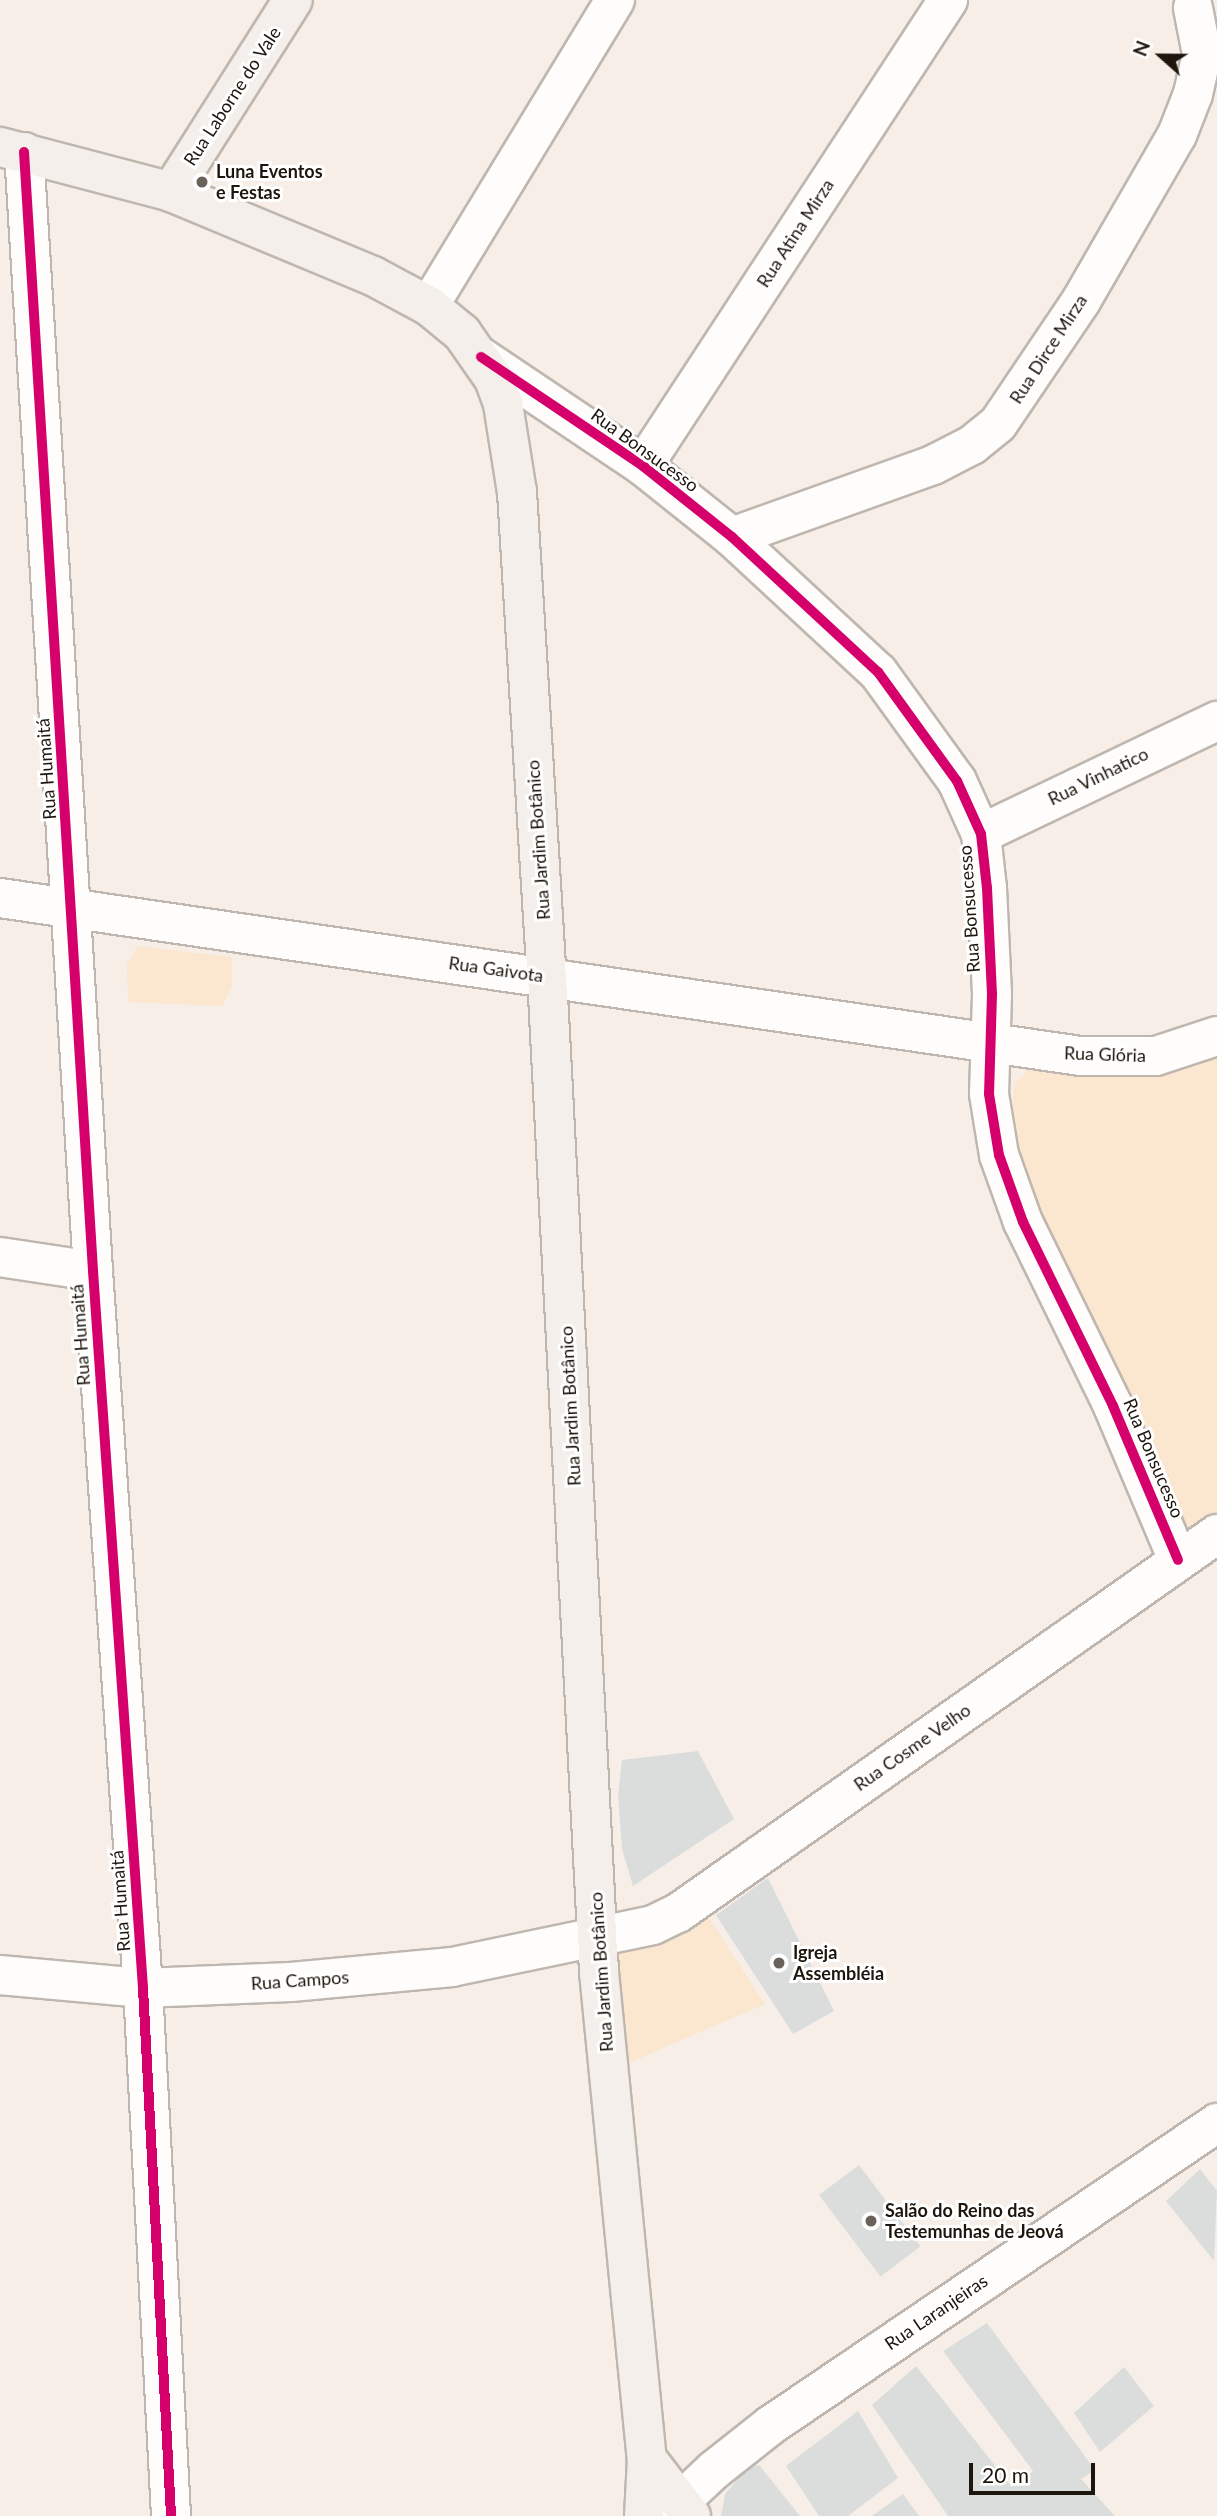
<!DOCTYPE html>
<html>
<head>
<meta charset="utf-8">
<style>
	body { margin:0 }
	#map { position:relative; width:1217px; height:2516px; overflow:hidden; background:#f7efe7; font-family:Lato,sans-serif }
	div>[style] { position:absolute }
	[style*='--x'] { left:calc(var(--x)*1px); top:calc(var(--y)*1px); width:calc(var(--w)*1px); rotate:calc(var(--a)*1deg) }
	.green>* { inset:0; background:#fbe6cf }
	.building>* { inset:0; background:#dadddc; transform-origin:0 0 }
	.roads { filter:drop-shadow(2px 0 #bfb7af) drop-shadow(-2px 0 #bfb7af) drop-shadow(0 2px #bfb7af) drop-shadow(0 -2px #bfb7af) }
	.minor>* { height:38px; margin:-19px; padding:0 19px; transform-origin:19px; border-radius:19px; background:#fefdfb }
	.major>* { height:38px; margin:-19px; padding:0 19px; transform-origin:19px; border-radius:19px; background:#f4efea }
	.cycleway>* { height:10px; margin:-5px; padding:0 5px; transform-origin:5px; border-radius:5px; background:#d6006c }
	.dots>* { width:19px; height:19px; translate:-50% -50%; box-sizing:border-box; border:4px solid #fff; border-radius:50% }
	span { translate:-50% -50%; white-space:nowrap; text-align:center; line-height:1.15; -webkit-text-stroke:6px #fff; paint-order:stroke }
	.street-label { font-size:18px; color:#1e160d }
	.poi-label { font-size:18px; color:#1e160d; font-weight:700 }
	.left { translate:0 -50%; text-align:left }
	.north { position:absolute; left:1126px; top:21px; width:70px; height:70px; -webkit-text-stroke:5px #fff; paint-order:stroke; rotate:291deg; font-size:19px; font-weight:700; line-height:28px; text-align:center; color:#1e160d }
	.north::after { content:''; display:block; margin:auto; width:24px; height:32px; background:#1e160d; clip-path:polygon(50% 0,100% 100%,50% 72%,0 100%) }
	.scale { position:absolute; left:969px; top:2463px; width:126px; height:32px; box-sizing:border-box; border:4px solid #1e160d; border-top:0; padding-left:9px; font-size:21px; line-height:24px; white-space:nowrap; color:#1e160d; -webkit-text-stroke:5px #fff; paint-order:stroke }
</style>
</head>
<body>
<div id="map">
	<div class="green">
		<div style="clip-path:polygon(138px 946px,232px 957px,232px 987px,222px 1006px,128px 1002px,127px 965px)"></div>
		<div style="clip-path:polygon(1217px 1039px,1217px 1511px,1193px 1527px,1182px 1527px,1036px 1206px,1016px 1135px,1013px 1098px,1015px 1083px,1037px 1062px)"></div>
		<div style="clip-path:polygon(686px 1882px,765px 2004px,615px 2069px,607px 1947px,632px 1916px)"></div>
	</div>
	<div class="building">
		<div style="clip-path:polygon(698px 1751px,734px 1819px,633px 1886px,622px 1849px,618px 1796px,622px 1760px)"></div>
		<div style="clip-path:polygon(768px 1878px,834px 2011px,793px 2034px,716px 1915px)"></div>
		<div style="left:859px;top:2165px;width:102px;height:50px;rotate:53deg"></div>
		<div style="clip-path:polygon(1200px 2169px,1217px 2191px,1214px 2261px,1166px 2201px)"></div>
		<div style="clip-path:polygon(987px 2323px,1095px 2470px,1081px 2479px,1115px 2516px,948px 2516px,872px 2405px,916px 2366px,1012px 2487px,1033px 2471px,943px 2351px)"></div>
		<div style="clip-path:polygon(1124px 2367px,1154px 2406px,1100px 2452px,1074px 2413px)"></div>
		<div style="clip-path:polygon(858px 2411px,898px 2478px,848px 2516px,819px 2516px,786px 2466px)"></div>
		<div style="clip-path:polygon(750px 2464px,760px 2466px,800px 2516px,721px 2516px,725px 2494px)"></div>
		<div style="clip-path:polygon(903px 2494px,919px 2516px,872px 2516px)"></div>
	</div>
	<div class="roads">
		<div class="minor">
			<div style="--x:24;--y:152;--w:1121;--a:86.47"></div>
			<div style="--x:93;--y:1271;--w:719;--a:86.01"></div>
			<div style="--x:143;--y:1988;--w:529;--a:86.96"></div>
			<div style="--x:429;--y:306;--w:358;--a:-58.7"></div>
			<div style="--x:481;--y:357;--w:195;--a:33.9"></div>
			<div style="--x:643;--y:466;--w:114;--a:38.6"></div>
			<div style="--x:732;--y:537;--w:199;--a:42.8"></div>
			<div style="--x:878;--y:672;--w:135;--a:54.1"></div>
			<div style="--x:957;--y:781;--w:58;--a:65.6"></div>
			<div style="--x:981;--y:834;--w:54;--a:83.7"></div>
			<div style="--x:987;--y:888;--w:106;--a:87.3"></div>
			<div style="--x:992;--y:994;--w:100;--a:91.7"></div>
			<div style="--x:989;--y:1094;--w:62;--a:80.7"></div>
			<div style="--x:999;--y:1155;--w:71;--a:70.3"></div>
			<div style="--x:1023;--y:1222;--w:205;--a:63.9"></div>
			<div style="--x:1113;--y:1406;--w:167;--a:67.1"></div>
			<div style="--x:643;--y:466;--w:557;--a:-56.79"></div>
			<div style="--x:732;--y:537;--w:214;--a:-19.7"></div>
			<div style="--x:933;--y:465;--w:44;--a:-27.1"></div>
			<div style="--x:972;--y:445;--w:33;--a:-39"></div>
			<div style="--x:998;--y:424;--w:148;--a:-56"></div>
			<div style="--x:1081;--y:301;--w:192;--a:-60"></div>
			<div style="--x:1177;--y:135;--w:44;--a:-68.7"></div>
			<div style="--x:1193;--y:94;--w:41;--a:-77.3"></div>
			<div style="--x:1202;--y:54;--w:47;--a:-101.1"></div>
			<div style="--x:981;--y:834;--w:262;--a:-25.6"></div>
			<div style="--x:0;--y:898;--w:1091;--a:8.32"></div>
			<div style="--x:1080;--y:1056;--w:76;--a:0"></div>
			<div style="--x:1156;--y:1056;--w:64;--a:-18.2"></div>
			<div style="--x:0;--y:1257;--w:94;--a:8.6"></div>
			<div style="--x:0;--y:1975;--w:144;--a:5.2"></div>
			<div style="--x:143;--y:1988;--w:148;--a:-2.3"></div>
			<div style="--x:291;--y:1982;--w:162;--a:-5.3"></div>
			<div style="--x:452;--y:1967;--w:205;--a:-11.8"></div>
			<div style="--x:653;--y:1925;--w:28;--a:-26"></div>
			<div style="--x:678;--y:1913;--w:659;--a:-35.11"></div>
			<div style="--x:665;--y:2516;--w:67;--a:-43.2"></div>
			<div style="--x:714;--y:2470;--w:73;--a:-38.3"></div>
			<div style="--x:771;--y:2425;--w:539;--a:-34.1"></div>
		</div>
		<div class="major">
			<div style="--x:0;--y:147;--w:177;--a:14.7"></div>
			<div style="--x:171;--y:192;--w:219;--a:22.6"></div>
			<div style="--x:373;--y:276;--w:64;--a:28.2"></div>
			<div style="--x:429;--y:306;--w:43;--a:39.3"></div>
			<div style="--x:462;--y:333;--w:56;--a:55.2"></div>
			<div style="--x:494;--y:379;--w:27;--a:70"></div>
			<div style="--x:503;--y:404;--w:89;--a:81"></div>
			<div style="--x:517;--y:492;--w:485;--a:86.5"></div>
			<div style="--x:547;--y:976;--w:997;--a:87.01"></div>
			<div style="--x:599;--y:1972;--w:489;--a:84.4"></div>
			<div style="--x:647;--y:2459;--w:57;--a:93"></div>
			<div style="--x:171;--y:192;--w:227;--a:-57.6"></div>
			<div style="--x:647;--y:2459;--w:72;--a:52.3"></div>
		</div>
	</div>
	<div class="cycleway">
		<div style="--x:24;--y:152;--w:1121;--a:86.47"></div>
		<div style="--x:93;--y:1271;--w:719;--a:86.01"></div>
		<div style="--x:143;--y:1988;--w:529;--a:86.96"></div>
		<div style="--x:481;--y:357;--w:195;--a:33.9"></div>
		<div style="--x:643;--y:466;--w:114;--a:38.6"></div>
		<div style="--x:732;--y:537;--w:199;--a:42.8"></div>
		<div style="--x:878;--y:672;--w:135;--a:54.1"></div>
		<div style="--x:957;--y:781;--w:58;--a:65.6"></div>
		<div style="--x:981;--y:834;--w:54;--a:83.7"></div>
		<div style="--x:987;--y:888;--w:106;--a:87.3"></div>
		<div style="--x:992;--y:994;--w:100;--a:91.7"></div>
		<div style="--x:989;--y:1094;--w:62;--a:80.7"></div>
		<div style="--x:999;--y:1155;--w:71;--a:70.3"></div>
		<div style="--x:1023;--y:1222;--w:205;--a:63.9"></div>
		<div style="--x:1113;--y:1406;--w:167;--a:67.1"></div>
	</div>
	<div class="dots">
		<div style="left:202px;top:182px;background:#6a6259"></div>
		<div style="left:779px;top:1963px;background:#6a6259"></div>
		<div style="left:871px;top:2221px;background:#6a6259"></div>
	</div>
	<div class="street-label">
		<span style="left:232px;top:96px;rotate:-57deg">Rua Laborne do Vale</span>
		<span style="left:795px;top:233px;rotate:-57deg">Rua Atina Mirza</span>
		<span style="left:1048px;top:349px;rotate:-57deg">Rua Dirce Mirza</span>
		<span style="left:645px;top:450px;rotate:36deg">Rua Bonsucesso</span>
		<span style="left:46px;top:769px;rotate:-94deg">Rua Humaitá</span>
		<span style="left:1098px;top:776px;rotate:-26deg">Rua Vinhatico</span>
		<span style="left:538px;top:840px;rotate:-94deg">Rua Jardim Botânico</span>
		<span style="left:969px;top:909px;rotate:-94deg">Rua Bonsucesso</span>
		<span style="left:496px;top:969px;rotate:8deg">Rua Gaivota</span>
		<span style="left:1105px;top:1054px;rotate:2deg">Rua Glória</span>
		<span style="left:80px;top:1335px;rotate:-94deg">Rua Humaitá</span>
		<span style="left:570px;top:1406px;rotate:-93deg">Rua Jardim Botânico</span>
		<span style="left:1154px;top:1458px;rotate:67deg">Rua Bonsucesso</span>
		<span style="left:912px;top:1747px;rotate:-35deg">Rua Cosme Velho</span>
		<span style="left:120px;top:1901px;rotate:-94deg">Rua Humaitá</span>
		<span style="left:601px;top:1972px;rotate:-94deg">Rua Jardim Botânico</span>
		<span style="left:300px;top:1980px;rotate:-4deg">Rua Campos</span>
		<span style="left:936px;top:2312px;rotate:-34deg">Rua Laranjeiras</span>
	</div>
	<div class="poi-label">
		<span class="left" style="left:216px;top:182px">Luna Eventos<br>e Festas</span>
		<span class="left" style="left:793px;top:1963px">Igreja<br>Assembléia</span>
		<span class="left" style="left:885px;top:2221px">Salão do Reino das<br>Testemunhas de Jeová</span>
	</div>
	<div class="north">N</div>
	<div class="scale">20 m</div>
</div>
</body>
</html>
